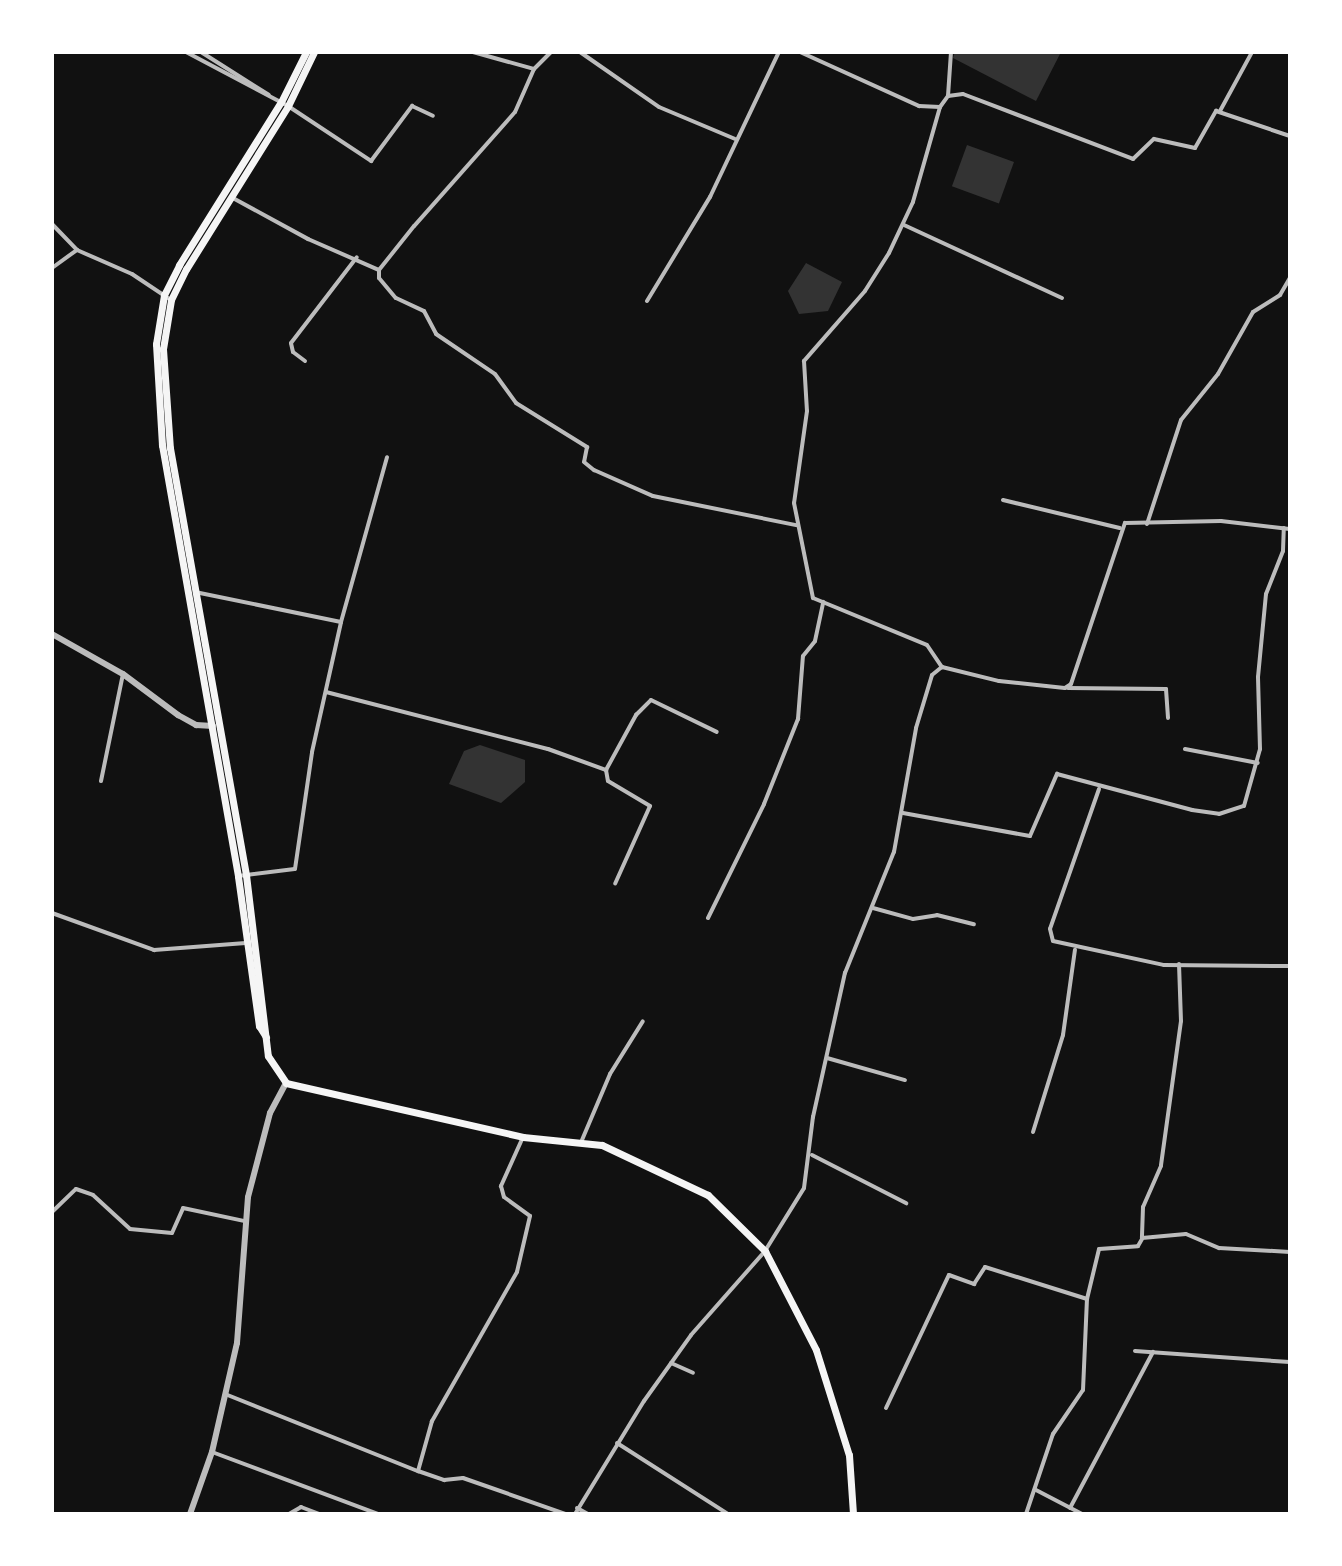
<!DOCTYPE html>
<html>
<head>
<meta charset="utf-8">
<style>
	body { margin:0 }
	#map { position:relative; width:1342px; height:1566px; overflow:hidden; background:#111; font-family:"PT Sans",sans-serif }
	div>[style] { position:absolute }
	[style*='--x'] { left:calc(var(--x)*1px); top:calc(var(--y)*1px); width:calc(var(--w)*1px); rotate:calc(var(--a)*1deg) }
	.water>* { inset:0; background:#333; transform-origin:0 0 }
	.minor>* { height:4px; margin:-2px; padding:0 2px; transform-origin:2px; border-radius:2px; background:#bcbcbc }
	.tertiary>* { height:6px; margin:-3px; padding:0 3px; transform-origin:3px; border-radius:3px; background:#bcbcbc }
	.primary>* { height:7px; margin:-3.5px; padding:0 3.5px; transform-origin:3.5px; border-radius:3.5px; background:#f5f5f5 }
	span { translate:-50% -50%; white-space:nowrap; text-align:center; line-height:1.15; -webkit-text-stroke:6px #fff; paint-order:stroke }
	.frame { position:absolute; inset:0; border:54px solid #fff; pointer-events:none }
</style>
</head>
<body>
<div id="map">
	<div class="water">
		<div style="clip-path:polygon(955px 52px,1061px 52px,1036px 101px,953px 58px)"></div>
		<div style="left:967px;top:145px;width:50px;height:44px;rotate:20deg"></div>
		<div style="clip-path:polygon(806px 263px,842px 282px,828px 311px,799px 314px,788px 291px)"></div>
		<div style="clip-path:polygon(480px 745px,525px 760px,525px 782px,501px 803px,449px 784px,464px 751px)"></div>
	</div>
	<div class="minor">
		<div style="--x:186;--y:52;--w:115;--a:27.9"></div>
		<div style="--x:288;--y:106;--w:100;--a:33.5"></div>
		<div style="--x:371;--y:161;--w:69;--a:-53.3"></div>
		<div style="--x:412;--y:106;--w:23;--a:25"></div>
		<div style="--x:201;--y:52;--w:80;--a:32.3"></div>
		<div style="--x:473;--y:52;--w:63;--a:15.6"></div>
		<div style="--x:551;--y:52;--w:24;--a:135"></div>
		<div style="--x:534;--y:69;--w:47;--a:113.8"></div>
		<div style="--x:515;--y:112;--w:152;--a:131.5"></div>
		<div style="--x:414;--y:226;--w:56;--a:128.5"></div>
		<div style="--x:379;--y:270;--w:8;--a:90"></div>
		<div style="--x:379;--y:278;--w:26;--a:50"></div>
		<div style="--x:396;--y:298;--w:31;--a:25"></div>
		<div style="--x:424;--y:311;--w:26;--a:62"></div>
		<div style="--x:436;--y:334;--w:71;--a:34.1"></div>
		<div style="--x:495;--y:374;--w:36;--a:54"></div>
		<div style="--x:516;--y:403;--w:84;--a:31.8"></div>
		<div style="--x:587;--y:447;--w:15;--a:101"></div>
		<div style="--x:584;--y:462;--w:13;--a:39"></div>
		<div style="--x:594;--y:470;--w:64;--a:23.8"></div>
		<div style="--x:653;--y:496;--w:146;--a:11.5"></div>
		<div style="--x:580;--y:52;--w:96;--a:34.8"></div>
		<div style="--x:659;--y:107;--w:82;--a:22.8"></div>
		<div style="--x:800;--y:52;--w:131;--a:24.4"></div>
		<div style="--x:919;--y:106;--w:21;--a:3"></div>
		<div style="--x:940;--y:107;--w:14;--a:-54"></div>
		<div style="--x:948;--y:96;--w:15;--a:-8"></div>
		<div style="--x:963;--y:94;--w:182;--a:20.9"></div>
		<div style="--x:1133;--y:159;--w:29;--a:-44"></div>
		<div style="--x:1154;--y:139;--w:42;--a:12.4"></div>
		<div style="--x:1195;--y:148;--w:43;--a:-60.4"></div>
		<div style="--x:1216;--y:111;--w:78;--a:18.7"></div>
		<div style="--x:948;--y:96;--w:44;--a:-86.1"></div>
		<div style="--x:940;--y:107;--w:99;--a:105.9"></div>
		<div style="--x:913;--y:202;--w:56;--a:115.2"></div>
		<div style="--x:889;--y:253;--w:45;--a:122.3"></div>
		<div style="--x:865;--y:291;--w:93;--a:131.1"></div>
		<div style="--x:804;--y:361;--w:50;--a:86.6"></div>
		<div style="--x:807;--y:411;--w:93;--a:98"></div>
		<div style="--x:794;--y:503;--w:97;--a:78.7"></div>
		<div style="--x:813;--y:598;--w:123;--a:22.4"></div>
		<div style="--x:927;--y:645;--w:27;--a:56"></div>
		<div style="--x:1220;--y:111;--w:67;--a:-61.5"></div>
		<div style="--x:231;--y:197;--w:88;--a:28.6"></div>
		<div style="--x:308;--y:239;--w:77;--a:23.6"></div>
		<div style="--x:52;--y:224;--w:36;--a:46"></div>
		<div style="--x:904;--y:225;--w:174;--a:24.8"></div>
		<div style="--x:52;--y:268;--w:31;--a:-36"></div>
		<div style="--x:77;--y:250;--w:60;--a:23.6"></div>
		<div style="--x:132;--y:274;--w:47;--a:33.7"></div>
		<div style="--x:647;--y:301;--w:122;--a:-58.8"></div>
		<div style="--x:710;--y:197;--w:161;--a:-64.6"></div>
		<div style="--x:305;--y:361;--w:15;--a:-143"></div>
		<div style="--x:293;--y:352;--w:9;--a:-103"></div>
		<div style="--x:291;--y:343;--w:108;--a:-52.5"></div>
		<div style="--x:1003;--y:500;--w:120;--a:13.5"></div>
		<div style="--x:1147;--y:524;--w:109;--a:-71.9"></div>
		<div style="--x:1181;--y:420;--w:59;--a:-51.2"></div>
		<div style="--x:1218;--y:374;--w:71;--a:-60.6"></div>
		<div style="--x:1253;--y:312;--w:32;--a:-32"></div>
		<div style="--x:1280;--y:295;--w:20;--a:-60"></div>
		<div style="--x:195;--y:592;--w:149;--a:11.6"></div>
		<div style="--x:1068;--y:688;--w:98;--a:0.6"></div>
		<div style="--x:1166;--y:689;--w:29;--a:86"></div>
		<div style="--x:326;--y:692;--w:229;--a:14.4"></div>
		<div style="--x:548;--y:749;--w:62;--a:19.9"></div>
		<div style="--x:606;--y:770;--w:63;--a:-61.4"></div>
		<div style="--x:636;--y:715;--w:21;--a:-45"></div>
		<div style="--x:651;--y:700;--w:73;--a:25.9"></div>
		<div style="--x:1185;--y:749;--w:74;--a:10.9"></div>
		<div style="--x:606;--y:770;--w:11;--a:80"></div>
		<div style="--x:608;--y:781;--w:49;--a:30.8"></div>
		<div style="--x:650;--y:806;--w:85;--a:114.2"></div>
		<div style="--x:101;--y:781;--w:109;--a:-78.4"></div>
		<div style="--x:1099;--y:789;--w:148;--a:109.3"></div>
		<div style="--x:1050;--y:929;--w:12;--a:76"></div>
		<div style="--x:1053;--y:941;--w:114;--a:12.2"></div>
		<div style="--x:1164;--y:965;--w:126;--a:0.5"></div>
		<div style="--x:903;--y:813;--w:129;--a:10.3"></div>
		<div style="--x:1030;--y:836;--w:68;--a:-66.5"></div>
		<div style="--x:1057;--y:774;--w:140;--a:14.9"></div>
		<div style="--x:1192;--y:810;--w:27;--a:8"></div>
		<div style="--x:1219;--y:814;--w:26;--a:-18"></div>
		<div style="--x:1244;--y:806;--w:59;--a:-74.3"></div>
		<div style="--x:1260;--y:749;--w:72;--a:-91.6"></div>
		<div style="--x:1258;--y:677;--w:83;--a:-84.5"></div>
		<div style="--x:1266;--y:594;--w:46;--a:-68.4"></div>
		<div style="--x:1283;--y:551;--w:23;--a:-88"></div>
		<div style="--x:238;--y:876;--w:57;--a:-7"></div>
		<div style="--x:295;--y:869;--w:118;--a:-81.7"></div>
		<div style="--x:312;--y:752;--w:133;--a:-77.4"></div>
		<div style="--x:341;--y:622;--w:171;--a:-74.4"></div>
		<div style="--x:873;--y:908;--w:41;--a:15.4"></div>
		<div style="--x:913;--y:919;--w:24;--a:-9"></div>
		<div style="--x:937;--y:915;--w:38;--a:14"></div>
		<div style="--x:52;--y:913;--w:109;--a:19.9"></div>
		<div style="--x:154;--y:950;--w:92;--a:-4.4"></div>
		<div style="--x:708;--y:918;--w:127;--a:-63.8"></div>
		<div style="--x:764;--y:804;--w:92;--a:-68.2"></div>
		<div style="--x:798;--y:719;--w:63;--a:-85.5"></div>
		<div style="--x:803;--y:656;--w:19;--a:-51"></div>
		<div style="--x:815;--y:641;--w:40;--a:-78"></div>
		<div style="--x:1179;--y:964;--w:57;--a:88"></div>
		<div style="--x:1181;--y:1021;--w:146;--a:97.9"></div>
		<div style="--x:1161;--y:1166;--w:45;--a:113.7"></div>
		<div style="--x:1143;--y:1207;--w:31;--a:92"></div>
		<div style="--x:1142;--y:1238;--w:44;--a:-5.2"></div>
		<div style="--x:1186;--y:1234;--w:36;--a:23"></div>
		<div style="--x:1219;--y:1248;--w:71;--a:3.2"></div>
		<div style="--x:827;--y:1058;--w:81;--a:15.8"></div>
		<div style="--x:1033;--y:1132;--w:102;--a:-72.8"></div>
		<div style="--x:1063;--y:1035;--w:86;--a:-82"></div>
		<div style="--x:523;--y:1137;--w:54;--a:114.2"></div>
		<div style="--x:501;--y:1186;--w:11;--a:75"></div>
		<div style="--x:504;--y:1197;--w:32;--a:36"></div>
		<div style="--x:530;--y:1216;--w:57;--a:103.1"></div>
		<div style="--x:517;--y:1272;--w:172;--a:119.7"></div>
		<div style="--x:432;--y:1421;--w:52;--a:105.6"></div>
		<div style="--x:418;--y:1471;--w:28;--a:19"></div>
		<div style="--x:444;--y:1480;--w:19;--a:-6"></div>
		<div style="--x:463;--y:1478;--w:109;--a:19.3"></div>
		<div style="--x:582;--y:1140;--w:72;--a:-67"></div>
		<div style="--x:610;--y:1074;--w:62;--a:-58.1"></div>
		<div style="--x:812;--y:1155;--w:106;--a:27.1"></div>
		<div style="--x:52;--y:1212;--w:33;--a:-44"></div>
		<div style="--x:76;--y:1189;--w:18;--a:19"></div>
		<div style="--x:93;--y:1195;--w:50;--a:42.6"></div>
		<div style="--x:130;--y:1229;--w:42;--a:5.4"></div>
		<div style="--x:172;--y:1233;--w:27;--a:-66"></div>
		<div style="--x:183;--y:1208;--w:62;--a:12"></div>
		<div style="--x:1135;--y:1351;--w:155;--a:4.1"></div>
		<div style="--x:671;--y:1363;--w:24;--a:24"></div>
		<div style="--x:225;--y:1394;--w:208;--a:21.8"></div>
		<div style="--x:886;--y:1408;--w:147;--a:-64.7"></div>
		<div style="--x:949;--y:1275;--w:27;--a:20"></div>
		<div style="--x:974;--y:1284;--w:20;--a:-57"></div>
		<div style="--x:985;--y:1267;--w:107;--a:17.4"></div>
		<div style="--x:617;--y:1443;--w:132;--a:32.6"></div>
		<div style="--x:212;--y:1452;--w:177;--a:20.5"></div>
		<div style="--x:1036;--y:1490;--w:52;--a:27.6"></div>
		<div style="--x:577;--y:1508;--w:13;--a:29"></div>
		<div style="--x:1070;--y:1508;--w:177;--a:-62"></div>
		<div style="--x:52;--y:1513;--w:1;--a:45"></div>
		<div style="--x:289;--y:1514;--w:14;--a:-30"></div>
		<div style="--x:301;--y:1507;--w:19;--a:21"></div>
		<div style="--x:575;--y:1514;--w:132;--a:-58.6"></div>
		<div style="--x:644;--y:1401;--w:81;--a:-54.5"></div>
		<div style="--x:691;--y:1335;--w:112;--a:-48.6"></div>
		<div style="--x:765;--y:1251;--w:74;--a:-58.2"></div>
		<div style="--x:804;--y:1188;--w:72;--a:-82.8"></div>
		<div style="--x:813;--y:1117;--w:148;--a:-77.5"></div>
		<div style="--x:845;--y:973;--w:131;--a:-68"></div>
		<div style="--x:894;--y:852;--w:126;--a:-79.9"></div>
		<div style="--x:916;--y:728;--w:55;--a:-73.2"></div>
		<div style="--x:932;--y:675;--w:13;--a:-39"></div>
		<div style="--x:942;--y:667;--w:59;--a:13.8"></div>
		<div style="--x:999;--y:681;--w:66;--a:6.1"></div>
		<div style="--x:1065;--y:688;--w:7;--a:-34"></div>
		<div style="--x:1071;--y:684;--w:170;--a:-71.5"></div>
		<div style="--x:1125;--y:523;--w:96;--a:-1.2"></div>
		<div style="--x:1221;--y:521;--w:69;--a:6.6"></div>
		<div style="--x:1026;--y:1514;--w:84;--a:-71.4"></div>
		<div style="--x:1053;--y:1434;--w:53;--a:-55.7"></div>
		<div style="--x:1083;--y:1390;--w:91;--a:-87.5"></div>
		<div style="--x:1087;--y:1299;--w:51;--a:-76.5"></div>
		<div style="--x:1099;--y:1249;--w:39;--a:-4"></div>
		<div style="--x:1138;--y:1246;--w:8;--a:-60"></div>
	</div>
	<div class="tertiary">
		<div style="--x:52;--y:634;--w:81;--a:29.4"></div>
		<div style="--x:123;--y:674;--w:69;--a:36.7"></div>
		<div style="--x:178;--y:715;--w:21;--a:29"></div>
		<div style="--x:196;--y:725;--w:17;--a:3"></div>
		<div style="--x:190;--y:1514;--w:66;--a:-70.5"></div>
		<div style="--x:212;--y:1452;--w:112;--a:-77.1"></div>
		<div style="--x:237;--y:1343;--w:146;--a:-85.7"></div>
		<div style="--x:248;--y:1197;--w:87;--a:-75.3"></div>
		<div style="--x:270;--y:1113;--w:34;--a:-62"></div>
	</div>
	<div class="primary">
		<div style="--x:314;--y:52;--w:60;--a:115.7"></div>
		<div style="--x:288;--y:106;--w:192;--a:122"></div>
		<div style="--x:186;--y:269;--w:34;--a:116"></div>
		<div style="--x:171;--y:300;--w:50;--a:99.3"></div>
		<div style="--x:163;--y:349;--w:99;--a:86"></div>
		<div style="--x:170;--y:448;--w:434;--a:79.9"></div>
		<div style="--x:246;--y:875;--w:182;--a:83.1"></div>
		<div style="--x:268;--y:1056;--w:32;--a:56"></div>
		<div style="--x:286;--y:1083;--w:243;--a:12.8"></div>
		<div style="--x:523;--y:1137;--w:79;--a:5.8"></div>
		<div style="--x:602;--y:1145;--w:117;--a:25.3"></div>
		<div style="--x:708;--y:1195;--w:80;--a:44.5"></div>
		<div style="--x:765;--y:1251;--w:111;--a:62.7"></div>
		<div style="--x:816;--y:1350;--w:110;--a:72.6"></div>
		<div style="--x:849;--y:1455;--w:59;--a:86.1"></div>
		<div style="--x:266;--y:1037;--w:13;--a:-122"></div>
		<div style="--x:259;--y:1026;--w:151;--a:-98"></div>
		<div style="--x:238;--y:876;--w:438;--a:-100"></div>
		<div style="--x:162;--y:445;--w:101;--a:-93.4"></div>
		<div style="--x:156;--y:344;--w:50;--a:-80.7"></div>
		<div style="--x:164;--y:295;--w:34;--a:-63"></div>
		<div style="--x:179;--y:265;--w:192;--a:-58"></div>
		<div style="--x:281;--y:102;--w:56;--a:-63.4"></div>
	</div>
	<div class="frame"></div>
</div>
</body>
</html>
